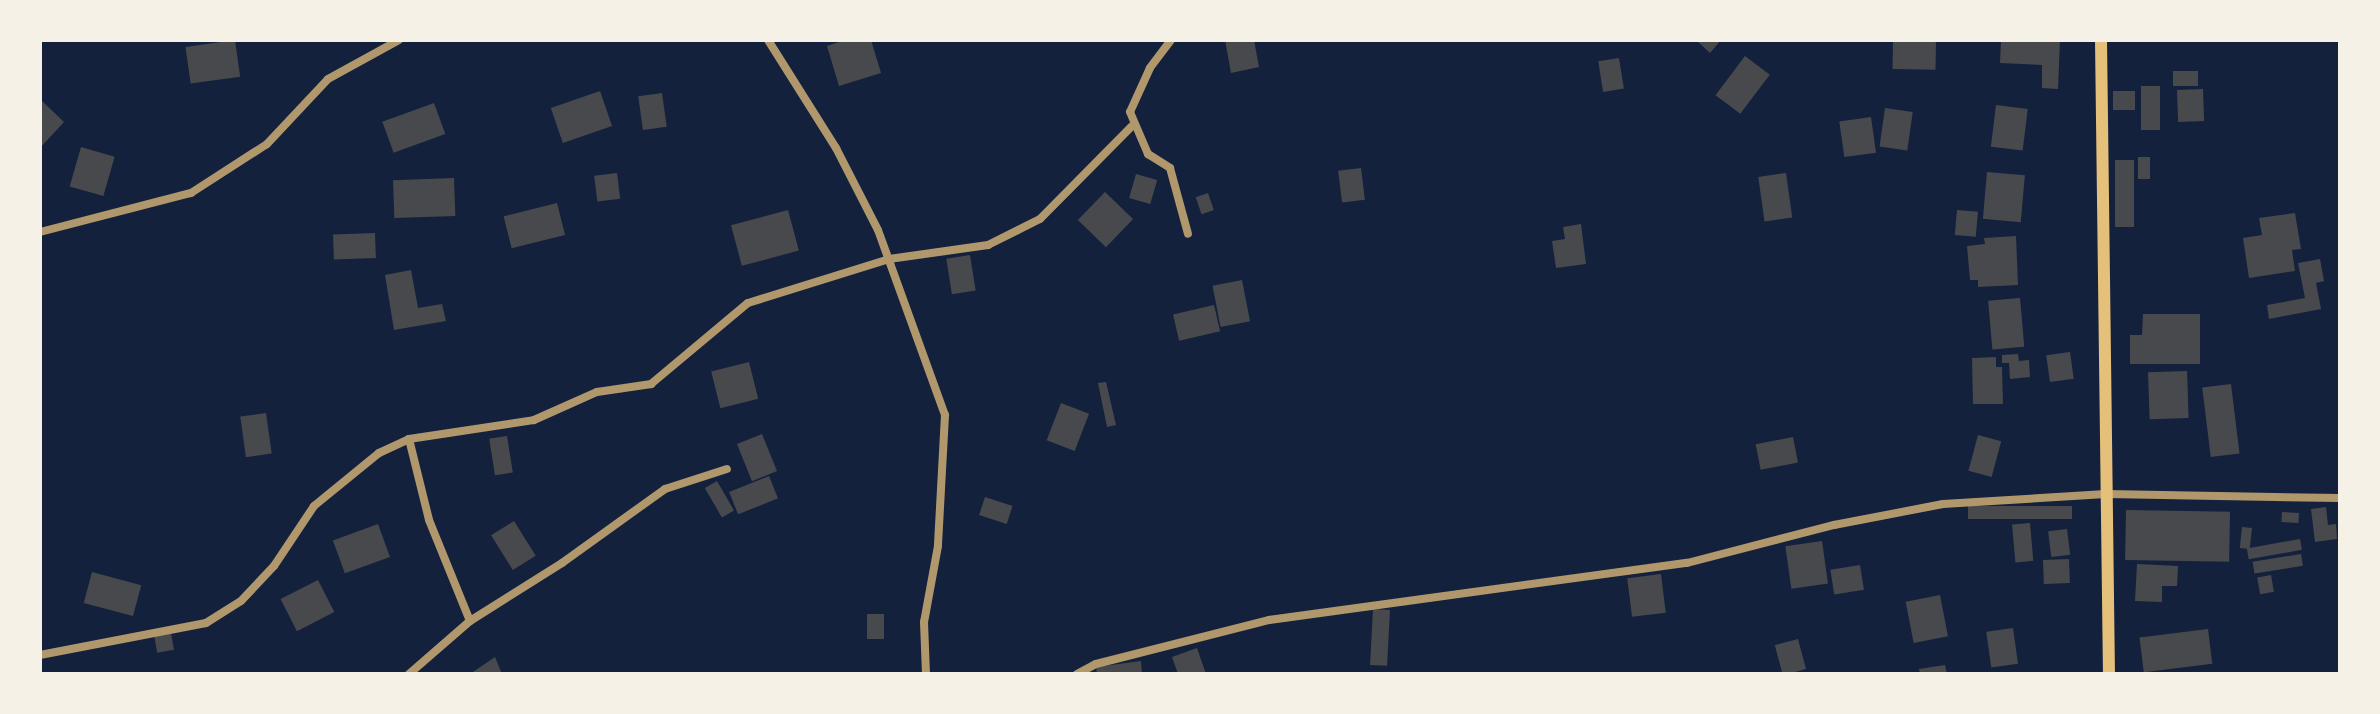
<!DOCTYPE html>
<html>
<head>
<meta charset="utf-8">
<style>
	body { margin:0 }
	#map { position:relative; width:2380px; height:714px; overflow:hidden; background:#14213d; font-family:Figtree,sans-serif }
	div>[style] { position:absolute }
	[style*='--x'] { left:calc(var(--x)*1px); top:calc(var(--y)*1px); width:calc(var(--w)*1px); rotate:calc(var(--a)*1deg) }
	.building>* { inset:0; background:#48494c; transform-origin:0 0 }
	.minor>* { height:8px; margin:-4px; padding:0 4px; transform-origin:4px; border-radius:4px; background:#b1986c }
	.secondary>* { height:12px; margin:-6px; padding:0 6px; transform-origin:6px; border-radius:6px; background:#e5c07b }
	span { translate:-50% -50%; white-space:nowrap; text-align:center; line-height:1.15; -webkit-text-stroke:6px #f6f1e7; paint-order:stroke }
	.frame { position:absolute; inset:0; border:42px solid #f6f1e7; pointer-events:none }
</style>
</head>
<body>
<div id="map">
	<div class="building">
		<div style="left:235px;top:40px;width:37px;height:50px;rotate:82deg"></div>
		<div style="clip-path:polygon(845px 40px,871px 40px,881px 73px,839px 86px,827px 46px)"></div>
		<div style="clip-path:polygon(1225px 40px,1254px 40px,1259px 67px,1231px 73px)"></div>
		<div style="clip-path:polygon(1696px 40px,1721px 40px,1710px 53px)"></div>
		<div style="left:1893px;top:40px;width:43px;height:29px;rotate:1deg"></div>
		<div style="clip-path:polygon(2001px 40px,2060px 40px,2058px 89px,2042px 88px,2042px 65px,2000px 63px)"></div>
		<div style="left:1745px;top:56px;width:31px;height:49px;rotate:37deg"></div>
		<div style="left:1619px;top:58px;width:31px;height:21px;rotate:81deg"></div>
		<div style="left:2198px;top:71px;width:15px;height:25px;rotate:90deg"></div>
		<div style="left:2141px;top:86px;width:19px;height:44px"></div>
		<div style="left:2203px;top:89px;width:32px;height:26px;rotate:88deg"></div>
		<div style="left:600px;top:91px;width:37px;height:52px;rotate:71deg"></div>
		<div style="left:2135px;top:91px;width:19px;height:22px;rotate:90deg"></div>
		<div style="left:662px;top:93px;width:34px;height:24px;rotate:82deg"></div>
		<div style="clip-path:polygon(42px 101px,64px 122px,40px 148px,40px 103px)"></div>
		<div style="left:434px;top:103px;width:33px;height:55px;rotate:70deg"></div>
		<div style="left:1996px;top:105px;width:32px;height:42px;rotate:7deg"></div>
		<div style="left:1885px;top:108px;width:28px;height:39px;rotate:8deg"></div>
		<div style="left:1871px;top:117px;width:36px;height:32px;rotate:82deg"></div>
		<div style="left:81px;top:147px;width:35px;height:41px;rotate:16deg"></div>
		<div style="left:2138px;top:157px;width:12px;height:22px"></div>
		<div style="left:2115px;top:160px;width:19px;height:67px"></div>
		<div style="left:1361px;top:168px;width:32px;height:23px;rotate:83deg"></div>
		<div style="left:1987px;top:172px;width:38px;height:47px;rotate:5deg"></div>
		<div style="left:617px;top:173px;width:26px;height:23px;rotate:83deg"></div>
		<div style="left:1786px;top:173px;width:45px;height:28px;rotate:82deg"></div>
		<div style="left:1136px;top:174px;width:22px;height:25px;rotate:16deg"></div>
		<div style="left:454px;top:178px;width:38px;height:61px;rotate:88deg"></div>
		<div style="left:1105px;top:192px;width:39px;height:39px;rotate:44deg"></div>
		<div style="left:1208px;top:193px;width:18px;height:13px;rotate:71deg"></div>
		<div style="left:557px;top:203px;width:33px;height:55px;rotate:76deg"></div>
		<div style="left:788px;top:210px;width:42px;height:59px;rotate:75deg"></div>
		<div style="left:1957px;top:210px;width:21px;height:25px;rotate:5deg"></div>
		<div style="clip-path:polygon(2295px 213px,2301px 249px,2292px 250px,2295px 271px,2249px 278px,2243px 238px,2262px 235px,2259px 218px)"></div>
		<div style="clip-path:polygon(1581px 224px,1586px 264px,1556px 268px,1552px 241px,1565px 239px,1563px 227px)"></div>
		<div style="left:375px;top:233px;width:25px;height:42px;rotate:88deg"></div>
		<div style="clip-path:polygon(2016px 236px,2018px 285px,1978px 287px,1978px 280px,1970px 280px,1967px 246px,1985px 244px,1984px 238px)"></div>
		<div style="left:970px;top:255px;width:36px;height:24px;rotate:81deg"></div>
		<div style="clip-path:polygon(2320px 259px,2324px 281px,2316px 283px,2321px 309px,2269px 319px,2267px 305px,2305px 298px,2298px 263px)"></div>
		<div style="clip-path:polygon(411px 270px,418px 308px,442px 304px,446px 321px,394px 330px,385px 275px)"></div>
		<div style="left:1242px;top:280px;width:42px;height:30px;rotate:79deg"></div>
		<div style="left:2020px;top:298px;width:49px;height:32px;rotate:85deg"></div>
		<div style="left:1214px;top:305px;width:27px;height:42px;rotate:77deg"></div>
		<div style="clip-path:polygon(2143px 314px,2200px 314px,2200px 364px,2130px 364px,2130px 335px,2142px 335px)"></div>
		<div style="left:2070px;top:352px;width:27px;height:24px;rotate:82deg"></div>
		<div style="clip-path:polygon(2018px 354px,2019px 361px,2029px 360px,2030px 377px,2010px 379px,2009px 363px,2002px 363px,2002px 355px)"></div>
		<div style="clip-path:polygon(1996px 357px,1996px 367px,2002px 367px,2003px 404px,1973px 404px,1972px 358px)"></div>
		<div style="left:749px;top:362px;width:38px;height:39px;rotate:76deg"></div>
		<div style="left:2187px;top:371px;width:47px;height:39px;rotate:88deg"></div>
		<div style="clip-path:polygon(1106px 382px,1116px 425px,1107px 427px,1098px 383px)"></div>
		<div style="left:2231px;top:384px;width:70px;height:29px;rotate:83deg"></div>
		<div style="left:1061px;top:403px;width:30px;height:40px;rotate:21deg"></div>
		<div style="left:266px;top:413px;width:41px;height:26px;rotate:82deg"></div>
		<div style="left:762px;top:434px;width:40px;height:27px;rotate:68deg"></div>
		<div style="left:1978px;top:435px;width:24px;height:37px;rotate:15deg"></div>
		<div style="left:507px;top:436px;width:37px;height:18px;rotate:81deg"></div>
		<div style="left:1793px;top:437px;width:26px;height:38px;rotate:79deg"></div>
		<div style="left:769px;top:476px;width:24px;height:43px;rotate:68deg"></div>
		<div style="left:717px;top:481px;width:34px;height:14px;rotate:60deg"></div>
		<div style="left:985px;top:497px;width:29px;height:19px;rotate:18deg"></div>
		<div style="left:2072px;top:506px;width:13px;height:104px;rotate:90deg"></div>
		<div style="clip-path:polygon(2326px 507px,2328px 525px,2336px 524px,2337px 539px,2315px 542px,2311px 509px)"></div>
		<div style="left:2126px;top:510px;width:104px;height:50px;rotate:1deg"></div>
		<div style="left:2282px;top:512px;width:17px;height:10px;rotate:3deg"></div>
		<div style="left:514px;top:521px;width:41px;height:27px;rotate:58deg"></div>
		<div style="left:2030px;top:523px;width:38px;height:18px;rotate:85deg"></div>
		<div style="left:378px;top:524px;width:35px;height:48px;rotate:70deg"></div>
		<div style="left:2242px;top:527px;width:10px;height:21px;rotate:6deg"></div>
		<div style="left:2067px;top:529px;width:26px;height:19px;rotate:83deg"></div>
		<div style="left:2300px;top:539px;width:11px;height:54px;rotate:80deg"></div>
		<div style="left:1822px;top:541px;width:43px;height:37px;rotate:82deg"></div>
		<div style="left:2301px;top:554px;width:12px;height:49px;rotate:81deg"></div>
		<div style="left:2069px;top:559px;width:24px;height:26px;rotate:88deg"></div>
		<div style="clip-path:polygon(2137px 564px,2178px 566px,2177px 586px,2162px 586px,2162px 602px,2135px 601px)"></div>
		<div style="left:1860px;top:565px;width:25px;height:30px;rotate:81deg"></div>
		<div style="left:92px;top:572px;width:51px;height:32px;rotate:15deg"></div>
		<div style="left:1661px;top:574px;width:39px;height:34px;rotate:83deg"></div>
		<div style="left:2271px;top:575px;width:17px;height:14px;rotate:80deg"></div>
		<div style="left:318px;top:580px;width:36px;height:42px;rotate:63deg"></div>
		<div style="left:1940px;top:595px;width:42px;height:35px;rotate:79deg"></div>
		<div style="left:1373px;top:609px;width:17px;height:56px;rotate:3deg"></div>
		<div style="left:867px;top:614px;width:17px;height:25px"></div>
		<div style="left:2013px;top:628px;width:36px;height:27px;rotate:82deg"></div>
		<div style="left:2208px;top:629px;width:35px;height:69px;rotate:83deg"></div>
		<div style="left:171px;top:633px;width:17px;height:17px;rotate:80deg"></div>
		<div style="left:1798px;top:639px;width:31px;height:24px;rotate:75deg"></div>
		<div style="clip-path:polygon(1197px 648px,1206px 674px,1178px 674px,1172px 657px)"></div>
		<div style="clip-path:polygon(495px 657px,502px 674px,470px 674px)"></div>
		<div style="clip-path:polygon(1141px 661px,1142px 674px,1097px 674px,1096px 667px)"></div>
		<div style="clip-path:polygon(1945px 665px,1947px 674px,1920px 674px,1919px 669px)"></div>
	</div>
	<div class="minor">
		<div style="--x:768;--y:40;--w:128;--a:57.8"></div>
		<div style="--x:836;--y:148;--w:92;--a:62.9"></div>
		<div style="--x:878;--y:230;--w:197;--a:70.1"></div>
		<div style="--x:945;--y:415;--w:131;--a:93.1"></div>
		<div style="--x:938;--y:546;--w:77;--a:100.4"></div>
		<div style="--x:924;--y:622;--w:52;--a:87.8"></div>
		<div style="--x:1171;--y:40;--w:35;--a:127"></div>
		<div style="--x:1150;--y:68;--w:48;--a:114.4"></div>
		<div style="--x:1130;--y:112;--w:46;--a:66.8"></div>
		<div style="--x:1148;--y:154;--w:26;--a:32"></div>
		<div style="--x:1170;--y:168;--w:68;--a:74.7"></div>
		<div style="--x:40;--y:232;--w:156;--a:-14.5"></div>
		<div style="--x:191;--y:193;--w:90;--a:-32.8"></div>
		<div style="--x:267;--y:144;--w:89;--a:-46.8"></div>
		<div style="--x:328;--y:79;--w:81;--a:-28.8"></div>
		<div style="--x:409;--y:439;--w:83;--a:76.1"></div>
		<div style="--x:429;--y:520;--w:109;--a:67.9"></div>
		<div style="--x:40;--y:655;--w:169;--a:-10.9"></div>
		<div style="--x:206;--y:623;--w:41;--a:-32.2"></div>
		<div style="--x:241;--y:601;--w:48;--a:-46.7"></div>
		<div style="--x:274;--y:566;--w:72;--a:-56.3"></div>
		<div style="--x:314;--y:506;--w:84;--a:-39.2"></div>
		<div style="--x:379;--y:453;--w:33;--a:-25"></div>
		<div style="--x:409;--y:439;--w:126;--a:-8.6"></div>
		<div style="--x:534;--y:420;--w:69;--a:-24"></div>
		<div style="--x:597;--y:392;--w:55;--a:-8.4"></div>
		<div style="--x:651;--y:384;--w:126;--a:-39.9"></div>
		<div style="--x:748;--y:303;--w:148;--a:-17.3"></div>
		<div style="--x:889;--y:259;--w:100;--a:-8"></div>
		<div style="--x:988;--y:245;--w:58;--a:-26.6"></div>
		<div style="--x:1040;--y:219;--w:131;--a:-45.3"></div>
		<div style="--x:409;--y:674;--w:81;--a:-41"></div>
		<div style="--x:470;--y:621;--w:109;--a:-32.2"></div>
		<div style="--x:562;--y:563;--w:127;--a:-35.7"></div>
		<div style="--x:665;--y:489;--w:65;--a:-17.9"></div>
		<div style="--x:1077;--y:674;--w:21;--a:-28"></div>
		<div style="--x:1096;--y:664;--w:179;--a:-14.3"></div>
		<div style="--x:1269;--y:620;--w:422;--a:-7.8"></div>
		<div style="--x:1687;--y:563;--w:152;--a:-14.5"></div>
		<div style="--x:1834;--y:525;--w:111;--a:-10.9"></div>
		<div style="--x:1943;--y:504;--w:163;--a:-3.5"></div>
		<div style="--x:2106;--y:494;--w:234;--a:1"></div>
	</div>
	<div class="secondary">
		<div style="--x:2101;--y:40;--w:634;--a:89.28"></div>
	</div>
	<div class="frame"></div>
</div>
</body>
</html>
